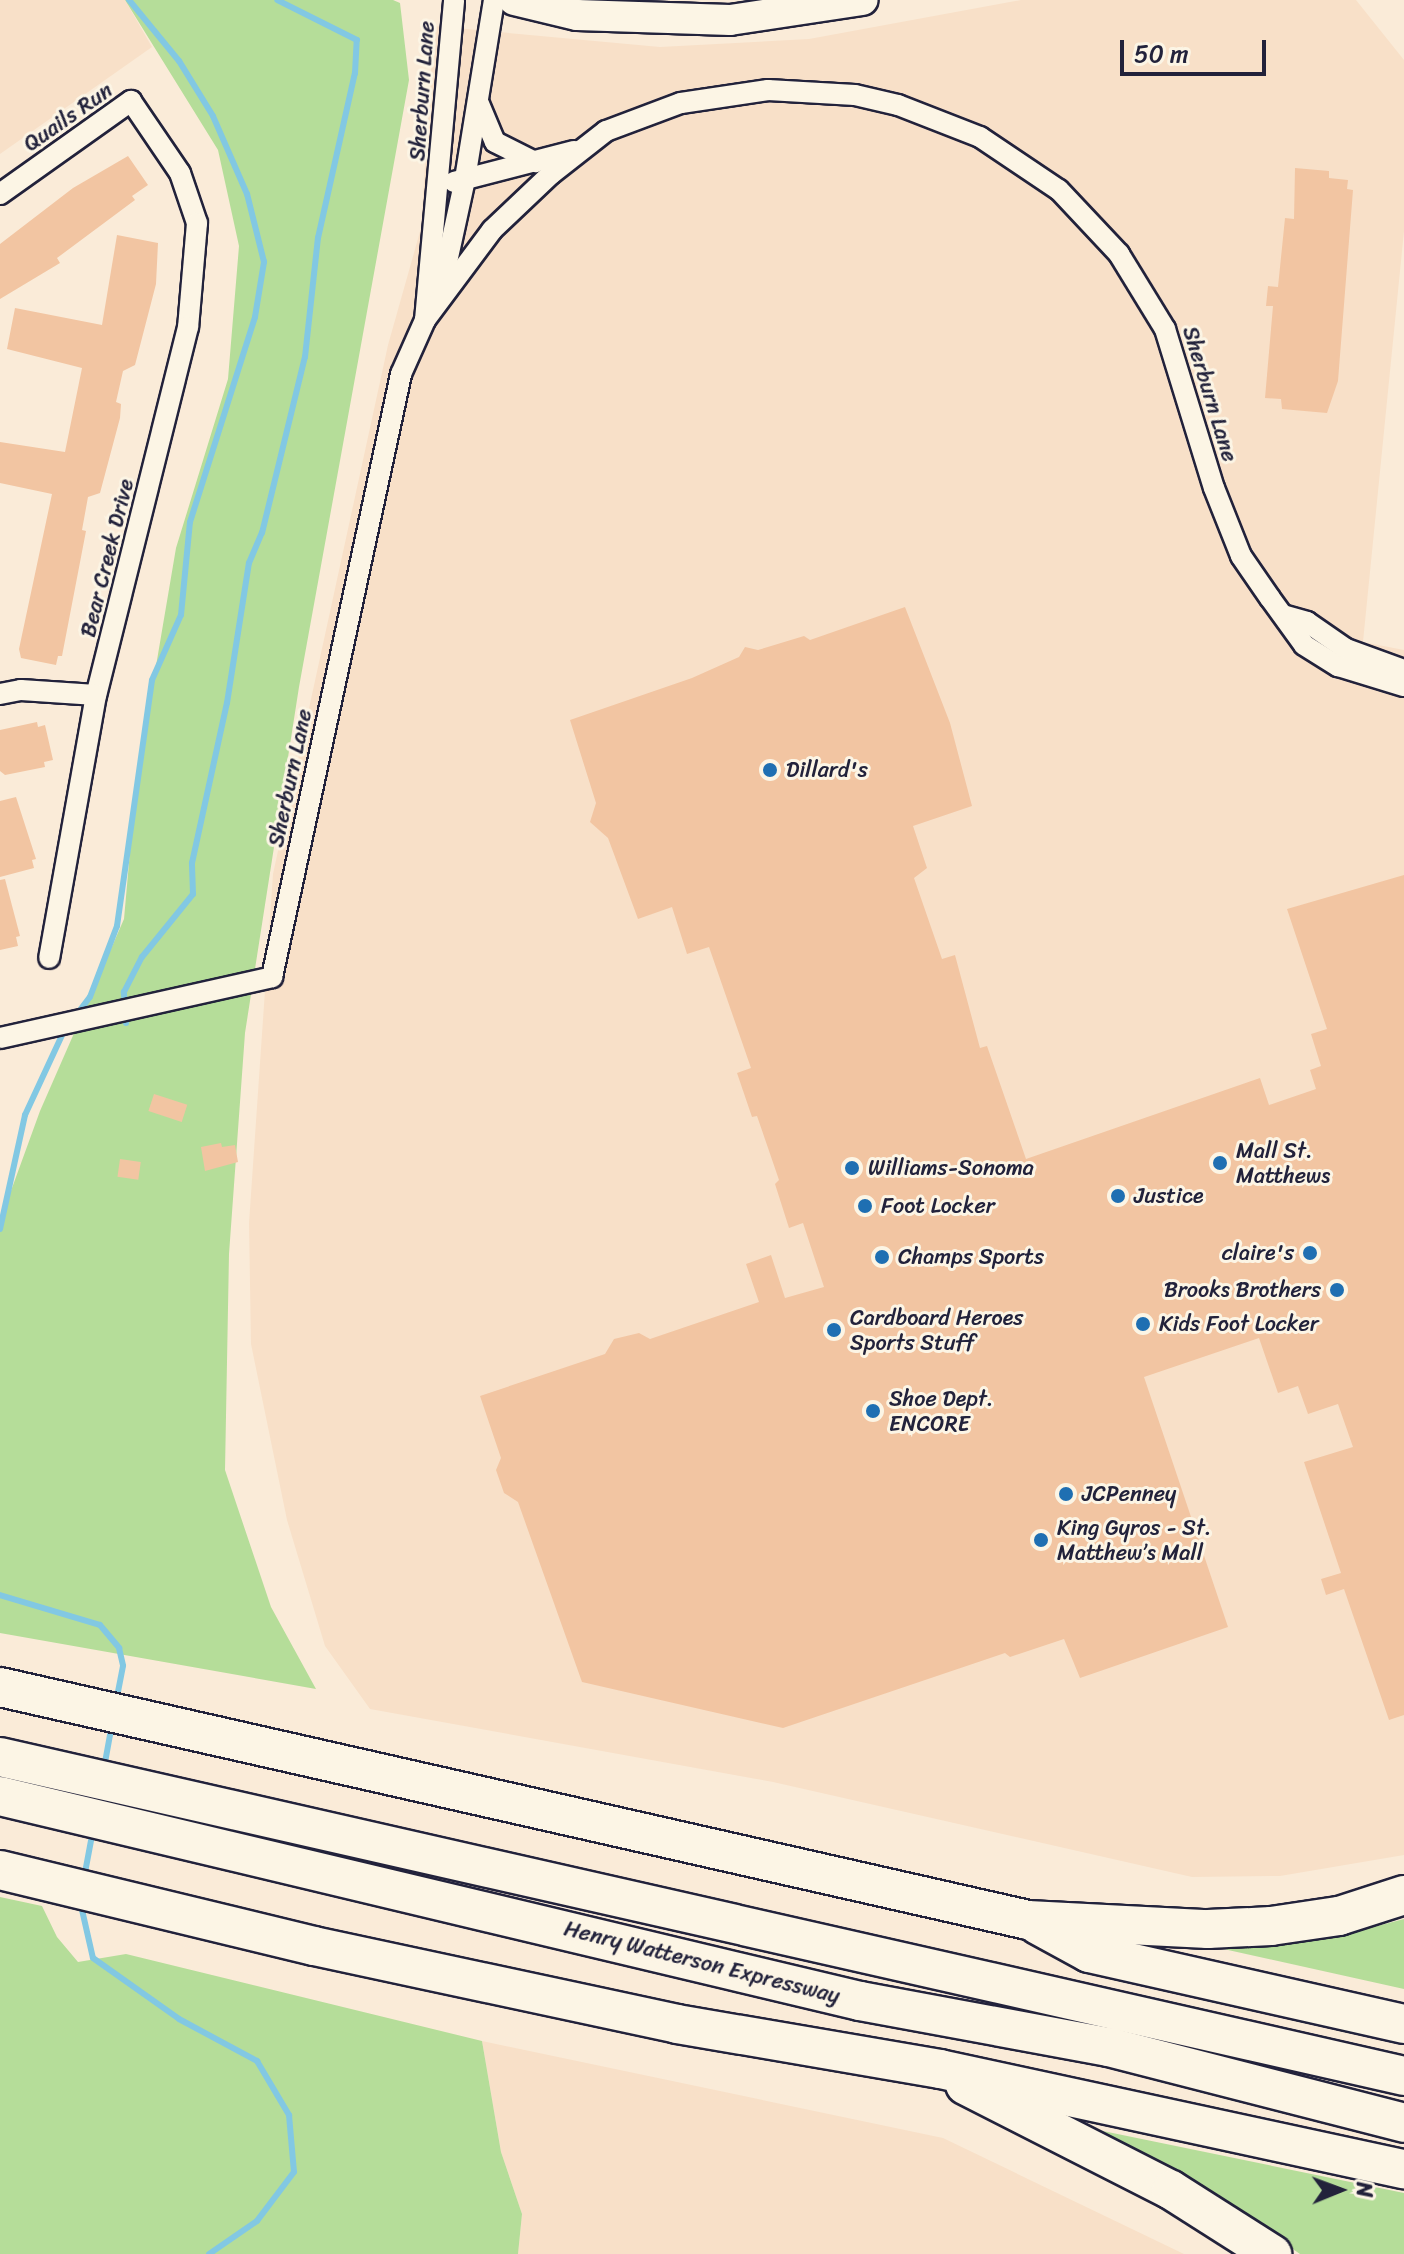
<!DOCTYPE html>
<html>
<head>
<meta charset="utf-8">
<style>
	body { margin:0 }
	#map { position:relative; width:1404px; height:2254px; overflow:hidden; background:#faebd8; font-family:Sriracha,sans-serif }
	div>[style] { position:absolute }
	[style*='--x'] { left:calc(var(--x)*1px); top:calc(var(--y)*1px); width:calc(var(--w)*1px); rotate:calc(var(--a)*1deg) }
	.built>* { inset:0; background:#f8e0c8 }
	.green>* { inset:0; background:#b5dd99 }
	.stream>* { height:6px; margin:-3px; padding:0 3px; transform-origin:3px; border-radius:3px; background:#82c8e3 }
	.building>* { inset:0; background:#f2c5a2; transform-origin:0 0 }
	.roads { filter:drop-shadow(2px 0 #22223b) drop-shadow(-2px 0 #22223b) drop-shadow(0 2px #22223b) drop-shadow(0 -2px #22223b) }
	.street>* { height:20px; margin:-10px; padding:0 10px; transform-origin:10px; border-radius:10px; background:#fcf5e5 }
	.secondary>* { height:30px; margin:-15px; padding:0 15px; transform-origin:15px; border-radius:15px; background:#fcf5e5 }
	.highway>* { height:38px; margin:-19px; padding:0 19px; transform-origin:19px; border-radius:19px; background:#fcf5e5 }
	.dots>* { width:22px; height:22px; translate:-50% -50%; box-sizing:border-box; border:4px solid #fcf5e5; border-radius:50% }
	span { translate:-50% -50%; white-space:nowrap; text-align:center; line-height:1.15; -webkit-text-stroke:6px #fcf5e5; paint-order:stroke }
	.street-label { font-size:22px; color:#22223b }
	.poi-label { font-size:22px; color:#22223b }
	.left { translate:0 -50%; text-align:left }
	.right { translate:-100% -50%; text-align:right }
	.north { position:absolute; left:1300px; top:2150px; width:80px; height:80px; -webkit-text-stroke:6px #fcf5e5; paint-order:stroke; rotate:89deg; font-size:22px; font-weight:700; line-height:32px; text-align:center; color:#22223b }
	.north::after { content:''; display:block; margin:auto; width:28px; height:36px; background:#22223b; clip-path:polygon(50% 0,100% 100%,50% 72%,0 100%) }
	.scale { position:absolute; left:1120px; top:40px; width:146px; height:36px; box-sizing:border-box; border:4px solid #22223b; border-top:0; padding-left:10px; font-size:24px; line-height:28px; white-space:nowrap; color:#22223b; -webkit-text-stroke:6px #fcf5e5; paint-order:stroke }
</style>
</head>
<body>
<div id="map">
	<div class="built">
		<div style="clip-path:polygon(0 0,125px 0,152px 47px,0 154px)"></div>
		<div style="clip-path:polygon(1021px 0,1356px 0,1404px 60px,1404px 231px,1363px 642px,1404px 650px,1404px 1855px,1280px 1876px,1192px 1877px,773px 1782px,370px 1709px,325px 1646px,287px 1520px,251px 1344px,249px 1223px,273px 874px,388px 345px,421px 228px,434px 26px,660px 47px,809px 39px)"></div>
		<div style="clip-path:polygon(482px 2041px,943px 2138px,1184px 2254px,518px 2254px,522px 2214px,501px 2152px)"></div>
	</div>
	<div class="green">
		<div style="clip-path:polygon(125px 0,393px 0,400px 3px,409px 80px,299px 687px,245px 1033px,229px 1254px,225px 1470px,271px 1607px,316px 1689px,0 1633px,0 1221px,40px 1111px,124px 919px,136px 784px,176px 548px,228px 379px,239px 246px,218px 150px)"></div>
		<div style="clip-path:polygon(0 1897px,42px 1906px,57px 1937px,78px 1962px,126px 1954px,482px 2041px,501px 2152px,522px 2214px,518px 2254px,0 2254px)"></div>
		<div style="clip-path:polygon(1404px 1919px,1404px 1989px,1219px 1948px,1343px 1935px)"></div>
		<div style="clip-path:polygon(1098px 2130px,1404px 2193px,1404px 2254px,1300px 2254px,1196px 2182px)"></div>
	</div>
	<div class="stream">
		<div style="--x:77;--y:1014;--w:21;--a:-53"></div>
		<div style="--x:90;--y:997;--w:76;--a:-69.2"></div>
		<div style="--x:117;--y:926;--w:248;--a:-81.9"></div>
		<div style="--x:152;--y:680;--w:71;--a:-66"></div>
		<div style="--x:181;--y:615;--w:93;--a:-84.5"></div>
		<div style="--x:190;--y:522;--w:215;--a:-72.4"></div>
		<div style="--x:255;--y:317;--w:56;--a:-80.7"></div>
		<div style="--x:264;--y:262;--w:70;--a:-104"></div>
		<div style="--x:247;--y:194;--w:85;--a:-113.6"></div>
		<div style="--x:213;--y:116;--w:65;--a:-121.7"></div>
		<div style="--x:179;--y:61;--w:79;--a:-129.3"></div>
		<div style="--x:126;--y:1023;--w:31;--a:-94"></div>
		<div style="--x:124;--y:992;--w:39;--a:-63"></div>
		<div style="--x:142;--y:957;--w:81;--a:-51"></div>
		<div style="--x:193;--y:894;--w:31;--a:-92"></div>
		<div style="--x:192;--y:863;--w:164;--a:-77.7"></div>
		<div style="--x:227;--y:703;--w:142;--a:-81.1"></div>
		<div style="--x:249;--y:563;--w:33;--a:-67"></div>
		<div style="--x:262;--y:533;--w:181;--a:-76.3"></div>
		<div style="--x:305;--y:357;--w:120;--a:-83.8"></div>
		<div style="--x:318;--y:238;--w:169;--a:-77.4"></div>
		<div style="--x:355;--y:73;--w:33;--a:-87"></div>
		<div style="--x:357;--y:40;--w:89;--a:-153.4"></div>
		<div style="--x:0;--y:1229;--w:117;--a:-77.6"></div>
		<div style="--x:25;--y:1115;--w:95;--a:-65.1"></div>
		<div style="--x:0;--y:1595;--w:104;--a:16.7"></div>
		<div style="--x:100;--y:1625;--w:30;--a:50"></div>
		<div style="--x:119;--y:1648;--w:18;--a:77"></div>
		<div style="--x:123;--y:1666;--w:36;--a:101"></div>
		<div style="--x:104;--y:1768;--w:45;--a:-79.7"></div>
		<div style="--x:84;--y:1878;--w:49;--a:-79.4"></div>
		<div style="--x:80;--y:1901;--w:58;--a:77.2"></div>
		<div style="--x:93;--y:1958;--w:105;--a:35.3"></div>
		<div style="--x:179;--y:2019;--w:89;--a:28.3"></div>
		<div style="--x:257;--y:2061;--w:63;--a:59.3"></div>
		<div style="--x:289;--y:2115;--w:57;--a:85"></div>
		<div style="--x:294;--y:2172;--w:61;--a:127.1"></div>
		<div style="--x:257;--y:2221;--w:58;--a:145.5"></div>
	</div>
	<div class="building">
		<div style="clip-path:polygon(128px 156px,148px 185px,132px 196px,135px 200px,57px 258px,60px 263px,0 299px,0 244px,73px 188px)"></div>
		<div style="clip-path:polygon(1295px 168px,1329px 171px,1329px 178px,1348px 180px,1347px 189px,1353px 190px,1338px 381px,1327px 413px,1282px 409px,1281px 399px,1265px 398px,1273px 306px,1266px 306px,1268px 286px,1278px 287px,1285px 218px,1294px 219px)"></div>
		<div style="clip-path:polygon(117px 235px,158px 243px,156px 284px,135px 365px,123px 371px,116px 402px,121px 404px,120px 418px,100px 493px,88px 497px,82px 530px,86px 531px,62px 656px,58px 656px,56px 665px,21px 658px,19px 649px,52px 494px,0 483px,0 442px,65px 452px,82px 368px,7px 349px,15px 308px,102px 325px)"></div>
		<div style="clip-path:polygon(905px 607px,950px 723px,972px 806px,913px 826px,927px 868px,914px 878px,942px 959px,955px 955px,980px 1048px,987px 1046px,1026px 1159px,1260px 1078px,1269px 1105px,1316px 1089px,1310px 1070px,1321px 1066px,1311px 1034px,1327px 1029px,1287px 909px,1404px 875px,1404px 1715px,1389px 1720px,1344px 1589px,1326px 1595px,1321px 1579px,1341px 1573px,1304px 1462px,1353px 1447px,1338px 1404px,1308px 1414px,1298px 1386px,1278px 1393px,1259px 1338px,1144px 1377px,1228px 1627px,1080px 1678px,1064px 1639px,1010px 1657px,1005px 1653px,783px 1728px,582px 1682px,518px 1502px,504px 1493px,496px 1470px,501px 1458px,480px 1396px,605px 1354px,614px 1339px,639px 1333px,650px 1339px,759px 1302px,746px 1264px,771px 1255px,785px 1298px,824px 1287px,803px 1223px,789px 1228px,775px 1184px,779px 1180px,757px 1116px,752px 1117px,737px 1073px,751px 1068px,709px 947px,687px 954px,672px 907px,638px 919px,608px 838px,590px 822px,596px 803px,570px 720px,692px 678px,739px 657px,745px 647px,758px 650px,804px 636px,810px 640px)"></div>
		<div style="clip-path:polygon(37px 722px,38px 727px,45px 725px,53px 760px,44px 762px,45px 767px,5px 775px,0 771px,0 730px)"></div>
		<div style="clip-path:polygon(16px 797px,36px 859px,32px 860px,34px 868px,0 877px,0 801px)"></div>
		<div style="clip-path:polygon(5px 879px,20px 936px,16px 937px,18px 946px,0 950px,0 880px)"></div>
		<div style="left:154px;top:1094px;width:35px;height:18px;rotate:18deg"></div>
		<div style="clip-path:polygon(221px 1143px,222px 1147px,235px 1145px,238px 1162px,205px 1171px,201px 1147px)"></div>
		<div style="left:120px;top:1159px;width:21px;height:18px;rotate:8deg"></div>
	</div>
	<div class="roads">
		<div class="street">
			<div style="--x:479;--y:104;--w:41;--a:67.2"></div>
			<div style="--x:495;--y:142;--w:45;--a:26.6"></div>
			<div style="--x:454;--y:182;--w:124;--a:-14.5"></div>
			<div style="--x:0;--y:194;--w:161;--a:-35.4"></div>
			<div style="--x:131;--y:101;--w:87;--a:55.8"></div>
			<div style="--x:180;--y:173;--w:53;--a:71.2"></div>
			<div style="--x:197;--y:223;--w:104;--a:94.9"></div>
			<div style="--x:188;--y:327;--w:379;--a:104"></div>
			<div style="--x:96;--y:695;--w:267;--a:100.1"></div>
			<div style="--x:440;--y:294;--w:118;--a:-77.7"></div>
			<div style="--x:465;--y:179;--w:181;--a:-80.8"></div>
			<div style="--x:425;--y:320;--w:321;--a:-84.8"></div>
			<div style="--x:1283;--y:615;--w:25;--a:16"></div>
			<div style="--x:1307;--y:622;--w:47;--a:34.7"></div>
			<div style="--x:1346;--y:649;--w:62;--a:19.9"></div>
			<div style="--x:0;--y:694;--w:21;--a:-11"></div>
			<div style="--x:21;--y:690;--w:75;--a:3.8"></div>
			<div style="--x:0;--y:1038;--w:279;--a:-12.6"></div>
			<div style="--x:272;--y:977;--w:617;--a:-77.92"></div>
			<div style="--x:401;--y:374;--w:59;--a:-66"></div>
			<div style="--x:425;--y:320;--w:112;--a:-53.3"></div>
			<div style="--x:492;--y:230;--w:81;--a:-43.5"></div>
			<div style="--x:551;--y:174;--w:70;--a:-38"></div>
			<div style="--x:606;--y:131;--w:80;--a:-20.5"></div>
			<div style="--x:681;--y:103;--w:88;--a:-8.5"></div>
			<div style="--x:768;--y:90;--w:87;--a:3.3"></div>
			<div style="--x:855;--y:95;--w:44;--a:13.1"></div>
			<div style="--x:898;--y:105;--w:88;--a:21.3"></div>
			<div style="--x:980;--y:137;--w:95;--a:33.9"></div>
			<div style="--x:1059;--y:190;--w:88;--a:46.8"></div>
			<div style="--x:1119;--y:254;--w:88;--a:58.5"></div>
			<div style="--x:1165;--y:329;--w:166;--a:72.9"></div>
			<div style="--x:1214;--y:488;--w:73;--a:68.3"></div>
			<div style="--x:1241;--y:556;--w:51;--a:55.4"></div>
			<div style="--x:1270;--y:598;--w:58;--a:54.1"></div>
			<div style="--x:1304;--y:645;--w:40;--a:32"></div>
			<div style="--x:1338;--y:666;--w:69;--a:16.9"></div>
		</div>
		<div class="secondary">
			<div style="--x:514;--y:0;--w:65;--a:13.4"></div>
			<div style="--x:577;--y:15;--w:153;--a:1.9"></div>
			<div style="--x:730;--y:20;--w:134;--a:-8.6"></div>
		</div>
		<div class="highway">
			<div style="--x:0;--y:1687;--w:1054;--a:12.77"></div>
			<div style="--x:1028;--y:1920;--w:180;--a:2.9"></div>
			<div style="--x:1208;--y:1929;--w:63;--a:-2.7"></div>
			<div style="--x:1271;--y:1926;--w:69;--a:-8.4"></div>
			<div style="--x:1339;--y:1916;--w:68;--a:-17.9"></div>
			<div style="--x:0;--y:1757;--w:1440;--a:12.8"></div>
			<div style="--x:0;--y:1796;--w:884;--a:13.41"></div>
			<div style="--x:860;--y:2001;--w:253;--a:10.5"></div>
			<div style="--x:1109;--y:2047;--w:305;--a:14.4"></div>
			<div style="--x:0;--y:1870;--w:323;--a:13.6"></div>
			<div style="--x:314;--y:1946;--w:371;--a:12.1"></div>
			<div style="--x:677;--y:2024;--w:267;--a:9.7"></div>
			<div style="--x:940;--y:2069;--w:475;--a:12.2"></div>
			<div style="--x:1038;--y:1925;--w:58;--a:28.8"></div>
			<div style="--x:1089;--y:1953;--w:323;--a:12.7"></div>
			<div style="--x:965;--y:2085;--w:231;--a:27"></div>
			<div style="--x:1171;--y:2190;--w:120;--a:32.4"></div>
		</div>
	</div>
	<div class="dots">
		<div style="left:770px;top:770px;background:#1f6fb2"></div>
		<div style="left:1220px;top:1163px;background:#1f6fb2"></div>
		<div style="left:852px;top:1168px;background:#1f6fb2"></div>
		<div style="left:1118px;top:1196px;background:#1f6fb2"></div>
		<div style="left:865px;top:1206px;background:#1f6fb2"></div>
		<div style="left:1310px;top:1253px;background:#1f6fb2"></div>
		<div style="left:882px;top:1257px;background:#1f6fb2"></div>
		<div style="left:1337px;top:1290px;background:#1f6fb2"></div>
		<div style="left:1143px;top:1324px;background:#1f6fb2"></div>
		<div style="left:834px;top:1330px;background:#1f6fb2"></div>
		<div style="left:873px;top:1411px;background:#1f6fb2"></div>
		<div style="left:1066px;top:1494px;background:#1f6fb2"></div>
		<div style="left:1041px;top:1540px;background:#1f6fb2"></div>
	</div>
	<div class="street-label">
		<span style="left:422px;top:91px;rotate:-86deg">Sherburn Lane</span>
		<span style="left:68px;top:117px;rotate:-35deg">Quails Run</span>
		<span style="left:1210px;top:394px;rotate:73deg">Sherburn Lane</span>
		<span style="left:107px;top:558px;rotate:-76deg">Bear Creek Drive</span>
		<span style="left:290px;top:778px;rotate:-78deg">Sherburn Lane</span>
		<span style="left:702px;top:1962px;rotate:14deg">Henry Watterson Expressway</span>
	</div>
	<div class="poi-label">
		<span class="left" style="left:786px;top:770px">Dillard's</span>
		<span class="left" style="left:1236px;top:1163px">Mall St.<br>Matthews</span>
		<span class="left" style="left:868px;top:1168px">Williams-Sonoma</span>
		<span class="left" style="left:1134px;top:1196px">Justice</span>
		<span class="left" style="left:881px;top:1206px">Foot Locker</span>
		<span class="right" style="left:1294px;top:1253px">claire's</span>
		<span class="left" style="left:898px;top:1257px">Champs Sports</span>
		<span class="right" style="left:1321px;top:1290px">Brooks Brothers</span>
		<span class="left" style="left:850px;top:1330px">Cardboard Heroes<br>Sports Stuff</span>
		<span class="left" style="left:1159px;top:1324px">Kids Foot Locker</span>
		<span class="left" style="left:889px;top:1411px">Shoe Dept.<br>ENCORE</span>
		<span class="left" style="left:1082px;top:1494px">JCPenney</span>
		<span class="left" style="left:1057px;top:1540px">King Gyros - St.<br>Matthew’s Mall</span>
	</div>
	<div class="north">N</div>
	<div class="scale">50 m</div>
</div>
</body>
</html>
